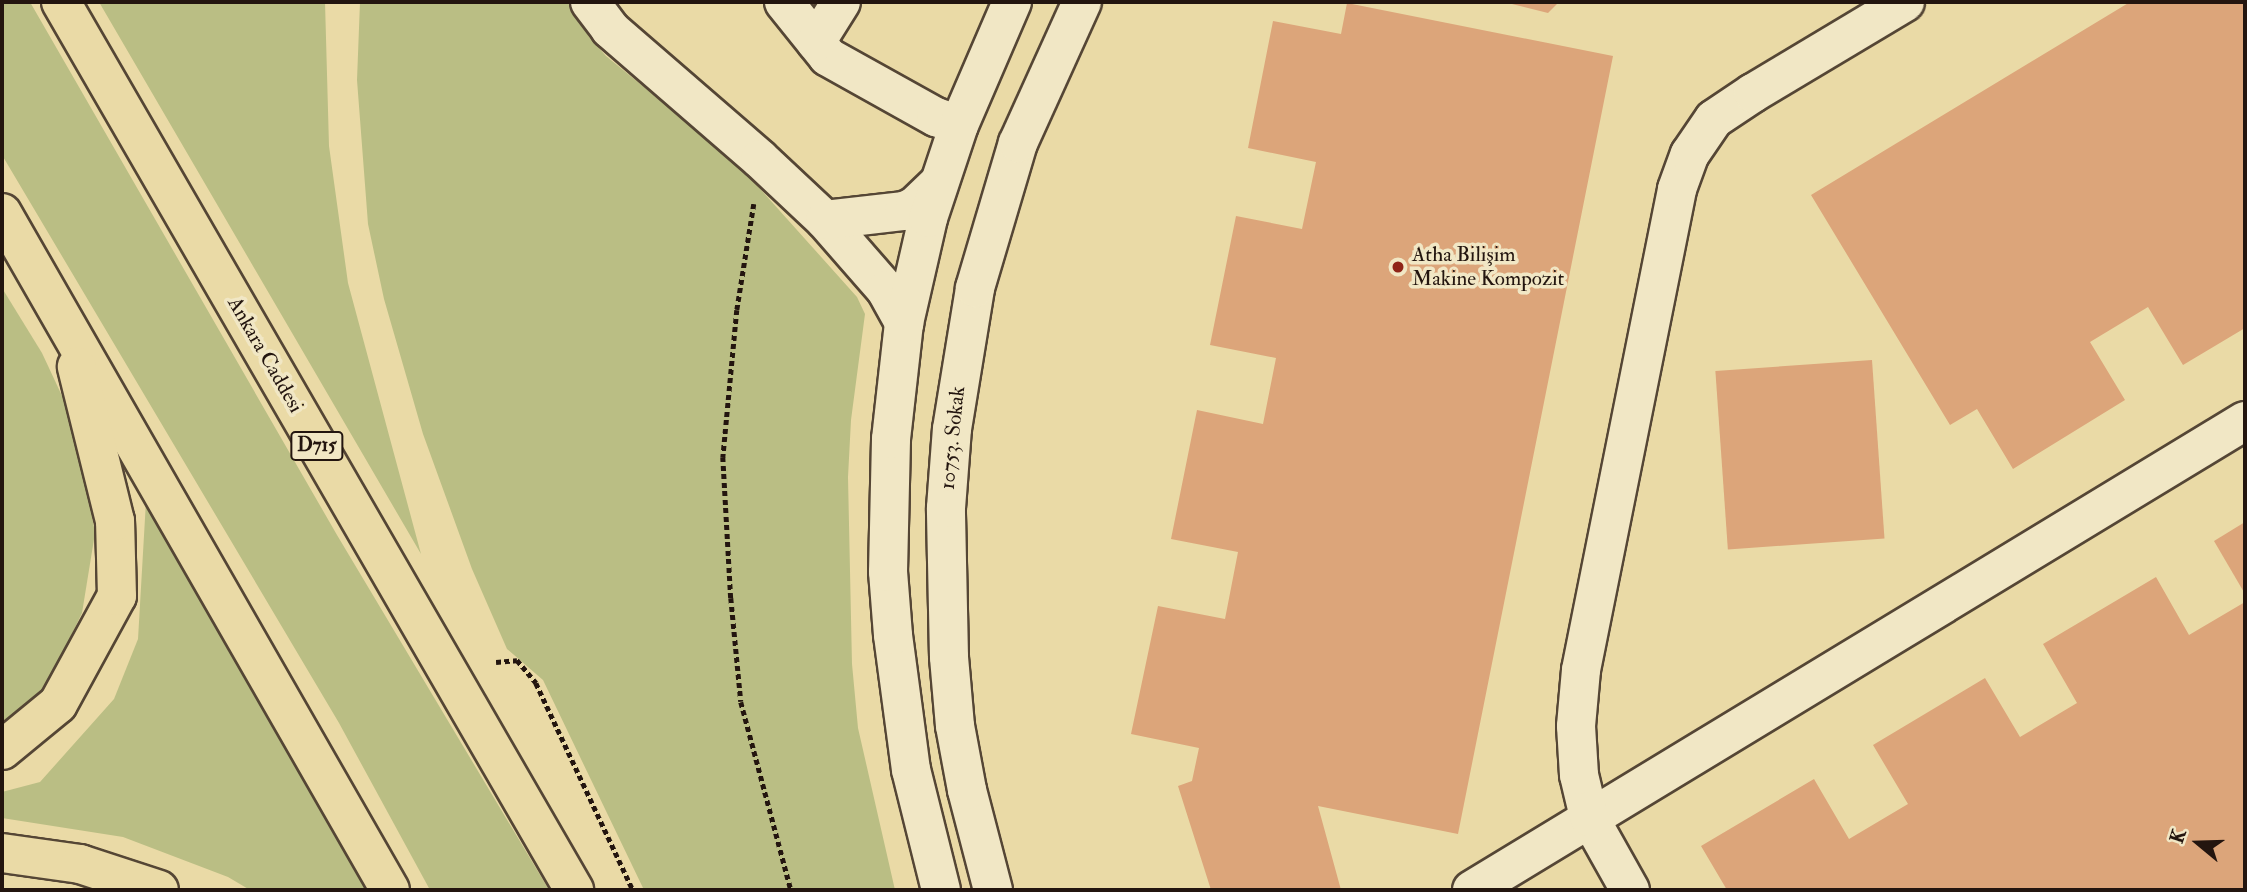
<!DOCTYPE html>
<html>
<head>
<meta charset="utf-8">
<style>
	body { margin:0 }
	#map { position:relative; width:2247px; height:892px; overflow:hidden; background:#eadaa6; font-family:"IM FELL Double Pica",serif }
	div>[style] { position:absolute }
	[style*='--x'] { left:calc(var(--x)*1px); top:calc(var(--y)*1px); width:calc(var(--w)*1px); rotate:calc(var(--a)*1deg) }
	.green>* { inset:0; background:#babe84 }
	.building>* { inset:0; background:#dca57a; transform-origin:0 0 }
	.path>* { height:4.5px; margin-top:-2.25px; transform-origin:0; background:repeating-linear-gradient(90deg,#23150f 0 5px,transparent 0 8.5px) }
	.roads { filter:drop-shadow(2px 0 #554635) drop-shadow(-2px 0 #554635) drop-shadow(0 2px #554635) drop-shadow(0 -2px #554635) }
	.minor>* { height:38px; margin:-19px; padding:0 19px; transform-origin:19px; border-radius:19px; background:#f1e7c5 }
	.highway>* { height:38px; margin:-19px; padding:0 19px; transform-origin:19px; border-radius:19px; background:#eadaa6 }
	.dots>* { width:19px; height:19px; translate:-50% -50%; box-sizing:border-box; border:4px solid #f1e7c5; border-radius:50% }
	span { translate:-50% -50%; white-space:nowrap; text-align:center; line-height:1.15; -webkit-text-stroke:7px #f1e7c5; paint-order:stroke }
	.shield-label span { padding:2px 5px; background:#f1e7c5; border:2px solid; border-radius:5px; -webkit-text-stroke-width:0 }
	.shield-label { font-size:19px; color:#23150f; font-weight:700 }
	.poi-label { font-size:21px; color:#23150f }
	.left { translate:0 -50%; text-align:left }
	.street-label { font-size:21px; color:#23150f }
	.frame { position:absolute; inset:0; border:4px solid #23150f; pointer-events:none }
	.north { position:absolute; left:2163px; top:808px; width:70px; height:70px; -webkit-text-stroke:5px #f1e7c5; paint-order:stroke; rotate:289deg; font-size:19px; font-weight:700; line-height:28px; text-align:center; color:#23150f }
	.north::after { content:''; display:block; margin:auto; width:24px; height:32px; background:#23150f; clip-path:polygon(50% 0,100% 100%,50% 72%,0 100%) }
</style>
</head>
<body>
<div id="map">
	<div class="green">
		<div style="clip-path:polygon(2px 2px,30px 2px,337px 535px,549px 890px,430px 890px,339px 723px,2px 155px)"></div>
		<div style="clip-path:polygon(99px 2px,325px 2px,329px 146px,348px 283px,421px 554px)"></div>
		<div style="clip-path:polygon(360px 2px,573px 2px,589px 37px,606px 56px,737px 163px,857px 297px,865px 314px,851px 420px,848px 477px,852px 664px,858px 728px,895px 890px,644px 890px,543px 680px,507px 649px,472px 569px,423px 434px,384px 299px,368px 224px,357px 80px)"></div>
		<div style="clip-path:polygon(2px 288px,42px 353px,77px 428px,95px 533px,82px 613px,43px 694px,2px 723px)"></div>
		<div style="clip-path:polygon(146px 501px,368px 890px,250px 890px,228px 877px,123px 837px,2px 818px,2px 792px,40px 782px,114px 699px,138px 639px)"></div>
	</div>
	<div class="building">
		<div style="clip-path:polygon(1504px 2px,1559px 2px,1548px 13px)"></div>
		<div style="clip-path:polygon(2130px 2px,2245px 2px,2245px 328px,2183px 365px,2148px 307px,2090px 342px,2125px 400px,2013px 469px,1977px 409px,1950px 425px,1811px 195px)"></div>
		<div style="clip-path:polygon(1347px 3px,1613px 56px,1458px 834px,1318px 806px,1341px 890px,1211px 890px,1178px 786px,1192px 781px,1199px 748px,1131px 734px,1158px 606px,1225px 619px,1238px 552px,1171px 539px,1197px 410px,1263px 424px,1276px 358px,1210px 345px,1236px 216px,1302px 229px,1316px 162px,1248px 148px,1273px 21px,1341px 34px)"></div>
		<div style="left:1872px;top:360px;width:179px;height:157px;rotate:86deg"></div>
		<div style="clip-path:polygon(2245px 522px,2245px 594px,2214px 541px)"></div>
		<div style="clip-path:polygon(2156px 577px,2189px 635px,2245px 602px,2245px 890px,1727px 890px,1701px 846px,1814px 779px,1849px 839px,1908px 804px,1873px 745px,1985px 678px,2020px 737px,2077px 703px,2043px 644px)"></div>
	</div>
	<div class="path">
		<div style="--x:754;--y:204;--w:107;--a:99.1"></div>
		<div style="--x:737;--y:310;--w:148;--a:95.4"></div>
		<div style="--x:723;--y:457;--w:141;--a:86.8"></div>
		<div style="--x:731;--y:598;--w:104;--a:84.5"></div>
		<div style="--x:741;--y:702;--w:195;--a:75.1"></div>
		<div style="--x:496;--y:662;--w:21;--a:-5"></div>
		<div style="--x:517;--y:660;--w:30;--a:50"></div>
		<div style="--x:536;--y:683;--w:229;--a:64.9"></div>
	</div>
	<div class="roads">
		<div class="minor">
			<div style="--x:590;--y:2;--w:34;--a:53"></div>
			<div style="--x:610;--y:29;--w:198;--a:40.9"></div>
			<div style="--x:760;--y:159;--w:89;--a:43.2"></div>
			<div style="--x:825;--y:220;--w:93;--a:48.9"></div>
			<div style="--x:886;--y:290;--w:38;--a:61"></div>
			<div style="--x:784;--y:2;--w:70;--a:51.3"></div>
			<div style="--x:828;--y:57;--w:124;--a:29.1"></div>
			<div style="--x:936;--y:117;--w:24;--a:19"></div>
			<div style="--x:816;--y:42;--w:47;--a:-58"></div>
			<div style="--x:825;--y:220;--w:80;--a:-6.5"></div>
			<div style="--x:904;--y:211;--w:12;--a:-24"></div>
			<div style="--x:915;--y:206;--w:33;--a:-44"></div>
			<div style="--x:941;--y:890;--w:124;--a:-104"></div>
			<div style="--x:911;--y:770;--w:136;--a:-97.6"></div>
			<div style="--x:893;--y:635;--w:63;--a:-94.5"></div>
			<div style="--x:888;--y:572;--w:133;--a:-88.7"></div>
			<div style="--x:891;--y:439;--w:117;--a:-83.6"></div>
			<div style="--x:904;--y:323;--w:108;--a:-77.1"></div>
			<div style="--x:928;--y:218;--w:98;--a:-71.6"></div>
			<div style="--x:959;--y:125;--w:134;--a:-66.7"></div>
			<div style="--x:993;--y:890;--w:103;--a:-104.6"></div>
			<div style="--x:967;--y:790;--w:65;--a:-100.6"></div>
			<div style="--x:955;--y:726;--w:69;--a:-95"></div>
			<div style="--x:949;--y:657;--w:149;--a:-91.2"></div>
			<div style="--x:946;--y:508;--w:79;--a:-85.7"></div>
			<div style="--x:952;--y:429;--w:143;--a:-80.7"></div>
			<div style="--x:975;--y:288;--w:151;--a:-73.5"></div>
			<div style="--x:1018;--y:143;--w:155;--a:-65.6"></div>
			<div style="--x:1472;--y:890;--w:904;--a:-31.25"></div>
			<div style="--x:1630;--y:890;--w:84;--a:-119.3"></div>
			<div style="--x:1589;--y:817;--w:43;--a:-103.4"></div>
			<div style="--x:1579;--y:775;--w:49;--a:-93.5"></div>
			<div style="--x:1576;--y:726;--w:56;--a:-84.9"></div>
			<div style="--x:1581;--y:670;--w:490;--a:-78.7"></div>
			<div style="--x:1677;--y:189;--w:37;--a:-70"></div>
			<div style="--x:1690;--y:154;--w:42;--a:-55.6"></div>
			<div style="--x:1714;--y:119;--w:47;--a:-33.7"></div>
			<div style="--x:1753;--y:93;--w:177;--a:-30.9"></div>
		</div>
		<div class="highway">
			<div style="--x:61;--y:2;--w:1026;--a:59.98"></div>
			<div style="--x:2;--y:213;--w:780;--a:60.18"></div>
			<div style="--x:2;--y:750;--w:72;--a:-39.4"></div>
			<div style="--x:58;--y:704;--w:123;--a:-61.4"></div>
			<div style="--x:117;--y:596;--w:75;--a:-91.5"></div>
			<div style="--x:115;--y:521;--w:159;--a:-103.9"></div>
			<div style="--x:2;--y:853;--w:79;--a:8"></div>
			<div style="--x:80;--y:864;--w:83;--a:18.2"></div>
		</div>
	</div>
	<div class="dots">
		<div style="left:1398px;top:267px;background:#8f2418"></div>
	</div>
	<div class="shield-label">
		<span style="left:317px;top:446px">D715</span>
	</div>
	<div class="poi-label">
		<span class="left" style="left:1412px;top:267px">Atha Bilişim<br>Makine Kompozit</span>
	</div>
	<div class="street-label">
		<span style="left:265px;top:355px;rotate:60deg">Ankara Caddesi</span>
		<span style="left:953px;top:438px;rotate:-84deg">10753. Sokak</span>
	</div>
	<div class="frame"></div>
	<div class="north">K</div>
</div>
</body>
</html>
